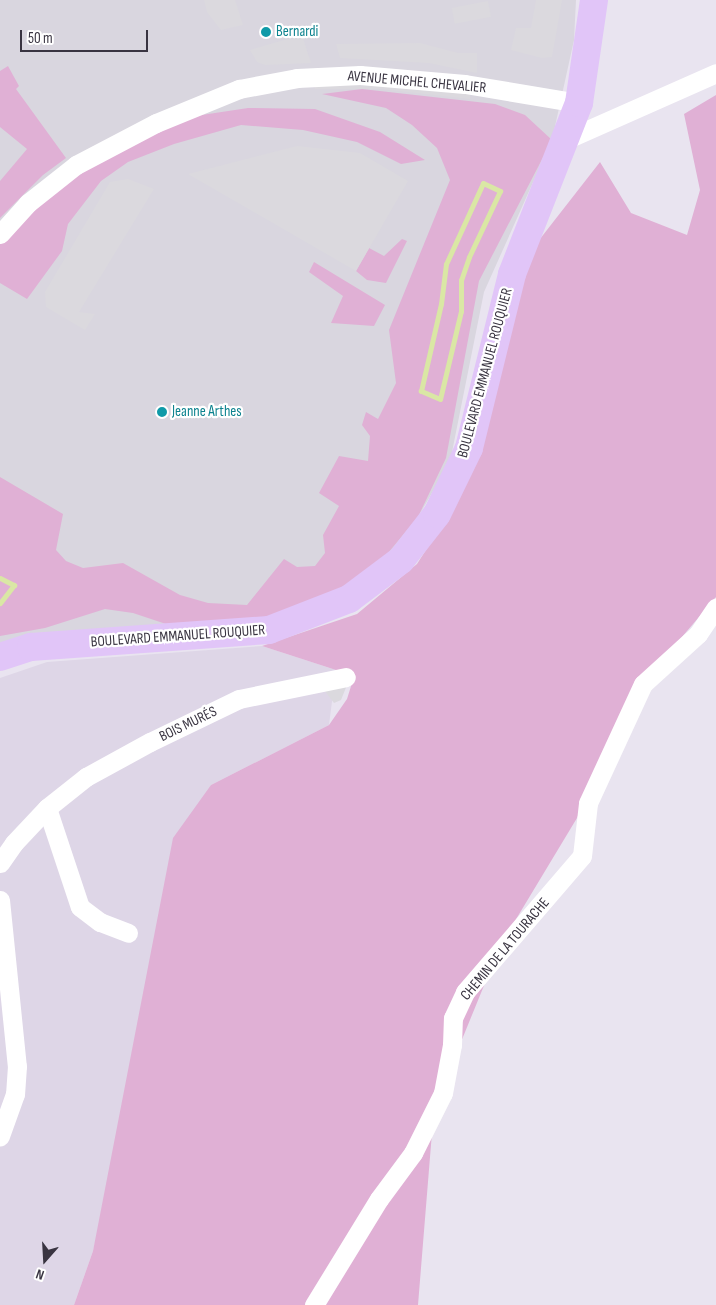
<!DOCTYPE html>
<html>
<head>
<meta charset="utf-8">
<style>
	body { margin:0 }
	#map { position:relative; width:716px; height:1305px; overflow:hidden; background:#e9e4f0; font-family:"Sofia Sans Condensed",sans-serif }
	div>[style] { position:absolute }
	[style*='--x'] { left:calc(var(--x)*1px); top:calc(var(--y)*1px); width:calc(var(--w)*1px); rotate:calc(var(--a)*1deg) }
	.residential>* { inset:0; background:#ded6e7 }
	.industrial>* { inset:0; background:#d9d6df }
	.green>* { inset:0; background:#e0b0d5 }
	.parking>* { inset:0; background:#dbd9de; transform-origin:0 0 }
	.stream>* { height:5px; margin:-2.5px; padding:0 2.5px; transform-origin:2.5px; border-radius:2.5px; background:#dae7a5 }
	.street>* { height:19px; margin:-9.5px; padding:0 9.5px; transform-origin:9.5px; border-radius:9.5px; background:#fff }
	.secondary>* { height:28px; margin:-14px; padding:0 14px; transform-origin:14px; border-radius:14px; background:#e1c5f8 }
	.dots>* { width:14px; height:14px; translate:-50% -50%; box-sizing:border-box; border:2px solid #fff; border-radius:50% }
	span { translate:-50% -50%; white-space:nowrap; text-align:center; line-height:1.15; -webkit-text-stroke:4.5px #fff; paint-order:stroke }
	.culture-label { font-size:15px; color:#0d838f }
	.left { translate:0 -50%; text-align:left }
	.street-label { font-size:15px; color:#393441 }
	.north { position:absolute; left:20px; top:1235px; width:50px; height:50px; -webkit-text-stroke:4px #fff; paint-order:stroke; rotate:199deg; font-size:14px; font-weight:700; line-height:20px; text-align:center; color:#393441 }
	.north::after { content:''; display:block; margin:auto; width:18px; height:22px; background:#393441; clip-path:polygon(50% 0,100% 100%,50% 72%,0 100%) }
	.scale { position:absolute; left:20px; top:30px; width:128px; height:22px; box-sizing:border-box; border:2px solid #393441; border-top:0; padding-left:6px; font-size:15px; line-height:18px; white-space:nowrap; color:#393441; -webkit-text-stroke:4px #fff; paint-order:stroke }
</style>
</head>
<body>
<div id="map">
	<div class="residential">
		<div style="clip-path:polygon(262px 646px,336px 670px,329px 725px,211px 785px,93px 1251px,74px 1305px,0 1305px,0 678px,47px 662px)"></div>
	</div>
	<div class="industrial">
		<div style="clip-path:polygon(0 0,576px 0,574px 40px,552px 140px,484px 292px,450px 462px,407px 536px,356px 586px,312px 607px,0 650px)"></div>
	</div>
	<div class="green">
		<div style="clip-path:polygon(8px 66px,19px 86px,16px 89px,66px 158px,43px 175px,0 218px,0 181px,27px 149px,0 127px,0 71px)"></div>
		<div style="clip-path:polygon(362px 89px,495px 104px,525px 115px,552px 140px,479px 281px,446px 458px,418px 517px,378px 565px,327px 600px,272px 617px,166px 624px,133px 613px,105px 609px,45px 628px,0 636px,0 477px,63px 514px,56px 550px,66px 561px,83px 568px,123px 563px,180px 595px,208px 603px,247px 605px,284px 559px,297px 567px,315px 566px,325px 553px,323px 535px,339px 506px,319px 493px,339px 456px,368px 461px,370px 436px,362px 425px,366px 412px,378px 419px,396px 383px,389px 330px,450px 180px,437px 148px,412px 125px,386px 108px,322px 94px)"></div>
		<div style="clip-path:polygon(716px 95px,716px 597px,630px 698px,577px 818px,501px 944px,434px 1108px,418px 1305px,74px 1305px,93px 1251px,173px 838px,211px 785px,329px 725px,347px 699px,352px 683px,336px 670px,262px 646px,357px 614px,417px 564px,456px 503px,529px 253px,600px 162px,631px 213px,687px 235px,700px 190px,684px 114px)"></div>
		<div style="clip-path:polygon(248px 108px,315px 109px,380px 132px,425px 160px,401px 164px,357px 142px,303px 130px,241px 125px,174px 144px,128px 162px,101px 181px,68px 224px,62px 251px,27px 299px,0 283px,0 243px,31px 209px,91px 165px,182px 118px)"></div>
		<div style="clip-path:polygon(402px 239px,407px 241px,386px 283px,367px 280px,356px 271px,369px 248px,384px 256px)"></div>
		<div style="clip-path:polygon(314px 262px,385px 305px,374px 326px,331px 323px,343px 296px,309px 272px)"></div>
	</div>
	<div class="parking">
		<div style="clip-path:polygon(204px 0,235px 0,243px 25px,221px 30px,207px 12px)"></div>
		<div style="clip-path:polygon(536px 0,562px 0,552px 57px,542px 58px,511px 50px,516px 28px,531px 28px)"></div>
		<div style="left:488px;top:1px;width:16px;height:37px;rotate:79deg"></div>
		<div style="clip-path:polygon(302px 35px,311px 63px,265px 65px,257px 62px,250px 50px)"></div>
		<div style="clip-path:polygon(420px 43px,458px 53px,477px 53px,477px 73px,429px 63px,340px 58px,336px 44px)"></div>
		<div style="clip-path:polygon(359px 82px,470px 94px,470px 99px,381px 89px,315px 89px,315px 84px)"></div>
		<div style="clip-path:polygon(297px 146px,360px 153px,408px 181px,356px 271px,188px 174px)"></div>
		<div style="clip-path:polygon(128px 179px,154px 189px,79px 312px,95px 314px,85px 330px,46px 307px,45px 292px,110px 182px)"></div>
		<div style="clip-path:polygon(347px 685px,341px 700px,334px 703px,324px 690px)"></div>
	</div>
	<div class="stream">
		<div style="--x:483;--y:183;--w:19;--a:25"></div>
		<div style="--x:500;--y:191;--w:73;--a:115.2"></div>
		<div style="--x:469;--y:257;--w:24;--a:109"></div>
		<div style="--x:461;--y:280;--w:31;--a:90"></div>
		<div style="--x:461;--y:311;--w:90;--a:103.4"></div>
		<div style="--x:440;--y:399;--w:21;--a:-157"></div>
		<div style="--x:421;--y:391;--w:89;--a:-77.1"></div>
		<div style="--x:441;--y:304;--w:40;--a:-82.9"></div>
		<div style="--x:446;--y:264;--w:89;--a:-65.4"></div>
		<div style="--x:0;--y:578;--w:16;--a:27"></div>
		<div style="--x:14;--y:585;--w:23;--a:128"></div>
	</div>
	<div class="street">
		<div style="--x:565;--y:140;--w:165;--a:-23.9"></div>
		<div style="--x:0;--y:234;--w:42;--a:-47.9"></div>
		<div style="--x:28;--y:203;--w:61;--a:-38.4"></div>
		<div style="--x:76;--y:165;--w:90;--a:-27.7"></div>
		<div style="--x:156;--y:123;--w:90;--a:-22.3"></div>
		<div style="--x:239;--y:89;--w:59;--a:-10.7"></div>
		<div style="--x:297;--y:78;--w:63;--a:-2.7"></div>
		<div style="--x:360;--y:75;--w:105;--a:4.9"></div>
		<div style="--x:465;--y:84;--w:116;--a:9.5"></div>
		<div style="--x:47;--y:808;--w:104;--a:71.6"></div>
		<div style="--x:80;--y:907;--w:25;--a:37"></div>
		<div style="--x:100;--y:922;--w:30;--a:21"></div>
		<div style="--x:0;--y:863;--w:24;--a:-55"></div>
		<div style="--x:14;--y:843;--w:48;--a:-46.7"></div>
		<div style="--x:47;--y:808;--w:50;--a:-38.5"></div>
		<div style="--x:86;--y:777;--w:73;--a:-28.7"></div>
		<div style="--x:150;--y:742;--w:99;--a:-25.8"></div>
		<div style="--x:239;--y:699;--w:109;--a:-11.6"></div>
		<div style="--x:0;--y:900;--w:167;--a:84.2"></div>
		<div style="--x:17;--y:1066;--w:28;--a:94"></div>
		<div style="--x:15;--y:1094;--w:45;--a:109.7"></div>
		<div style="--x:314;--y:1305;--w:124;--a:-58.5"></div>
		<div style="--x:379;--y:1199;--w:57;--a:-53.5"></div>
		<div style="--x:413;--y:1153;--w:67;--a:-63.4"></div>
		<div style="--x:443;--y:1093;--w:49;--a:-79.4"></div>
		<div style="--x:452;--y:1045;--w:27;--a:-88"></div>
		<div style="--x:453;--y:1018;--w:29;--a:-65"></div>
		<div style="--x:465;--y:992;--w:179;--a:-49.3"></div>
		<div style="--x:582;--y:856;--w:53;--a:-83.5"></div>
		<div style="--x:588;--y:803;--w:131;--a:-65.2"></div>
		<div style="--x:643;--y:684;--w:74;--a:-42.3"></div>
		<div style="--x:698;--y:634;--w:32;--a:-56"></div>
	</div>
	<div class="secondary">
		<div style="--x:0;--y:657;--w:33;--a:-18"></div>
		<div style="--x:31;--y:647;--w:239;--a:-4.1"></div>
		<div style="--x:269;--y:630;--w:86;--a:-21.2"></div>
		<div style="--x:349;--y:599;--w:65;--a:-36.9"></div>
		<div style="--x:401;--y:560;--w:58;--a:-52"></div>
		<div style="--x:437;--y:514;--w:73;--a:-64.1"></div>
		<div style="--x:469;--y:448;--w:179;--a:-76.1"></div>
		<div style="--x:512;--y:274;--w:184;--a:-68.6"></div>
		<div style="--x:579;--y:103;--w:104;--a:-81.7"></div>
	</div>
	<div class="dots">
		<div style="left:266px;top:32px;background:#0f9aa8"></div>
		<div style="left:162px;top:412px;background:#0f9aa8"></div>
	</div>
	<div class="culture-label">
		<span class="left" style="left:276px;top:32px">Bernardi</span>
		<span class="left" style="left:172px;top:412px">Jeanne Arthes</span>
	</div>
	<div class="street-label">
		<span style="left:417px;top:82px;rotate:5deg">AVENUE MICHEL CHEVALIER</span>
		<span style="left:485px;top:373px;rotate:-75deg">BOULEVARD EMMANUEL ROUQUIER</span>
		<span style="left:178px;top:636px;rotate:-4deg">BOULEVARD EMMANUEL ROUQUIER</span>
		<span style="left:188px;top:724px;rotate:-26deg">BOIS MURÉS</span>
		<span style="left:505px;top:949px;rotate:-50deg">CHEMIN DE LA TOURACHE</span>
	</div>
	<div class="north">N</div>
	<div class="scale">50 m</div>
</div>
</body>
</html>
